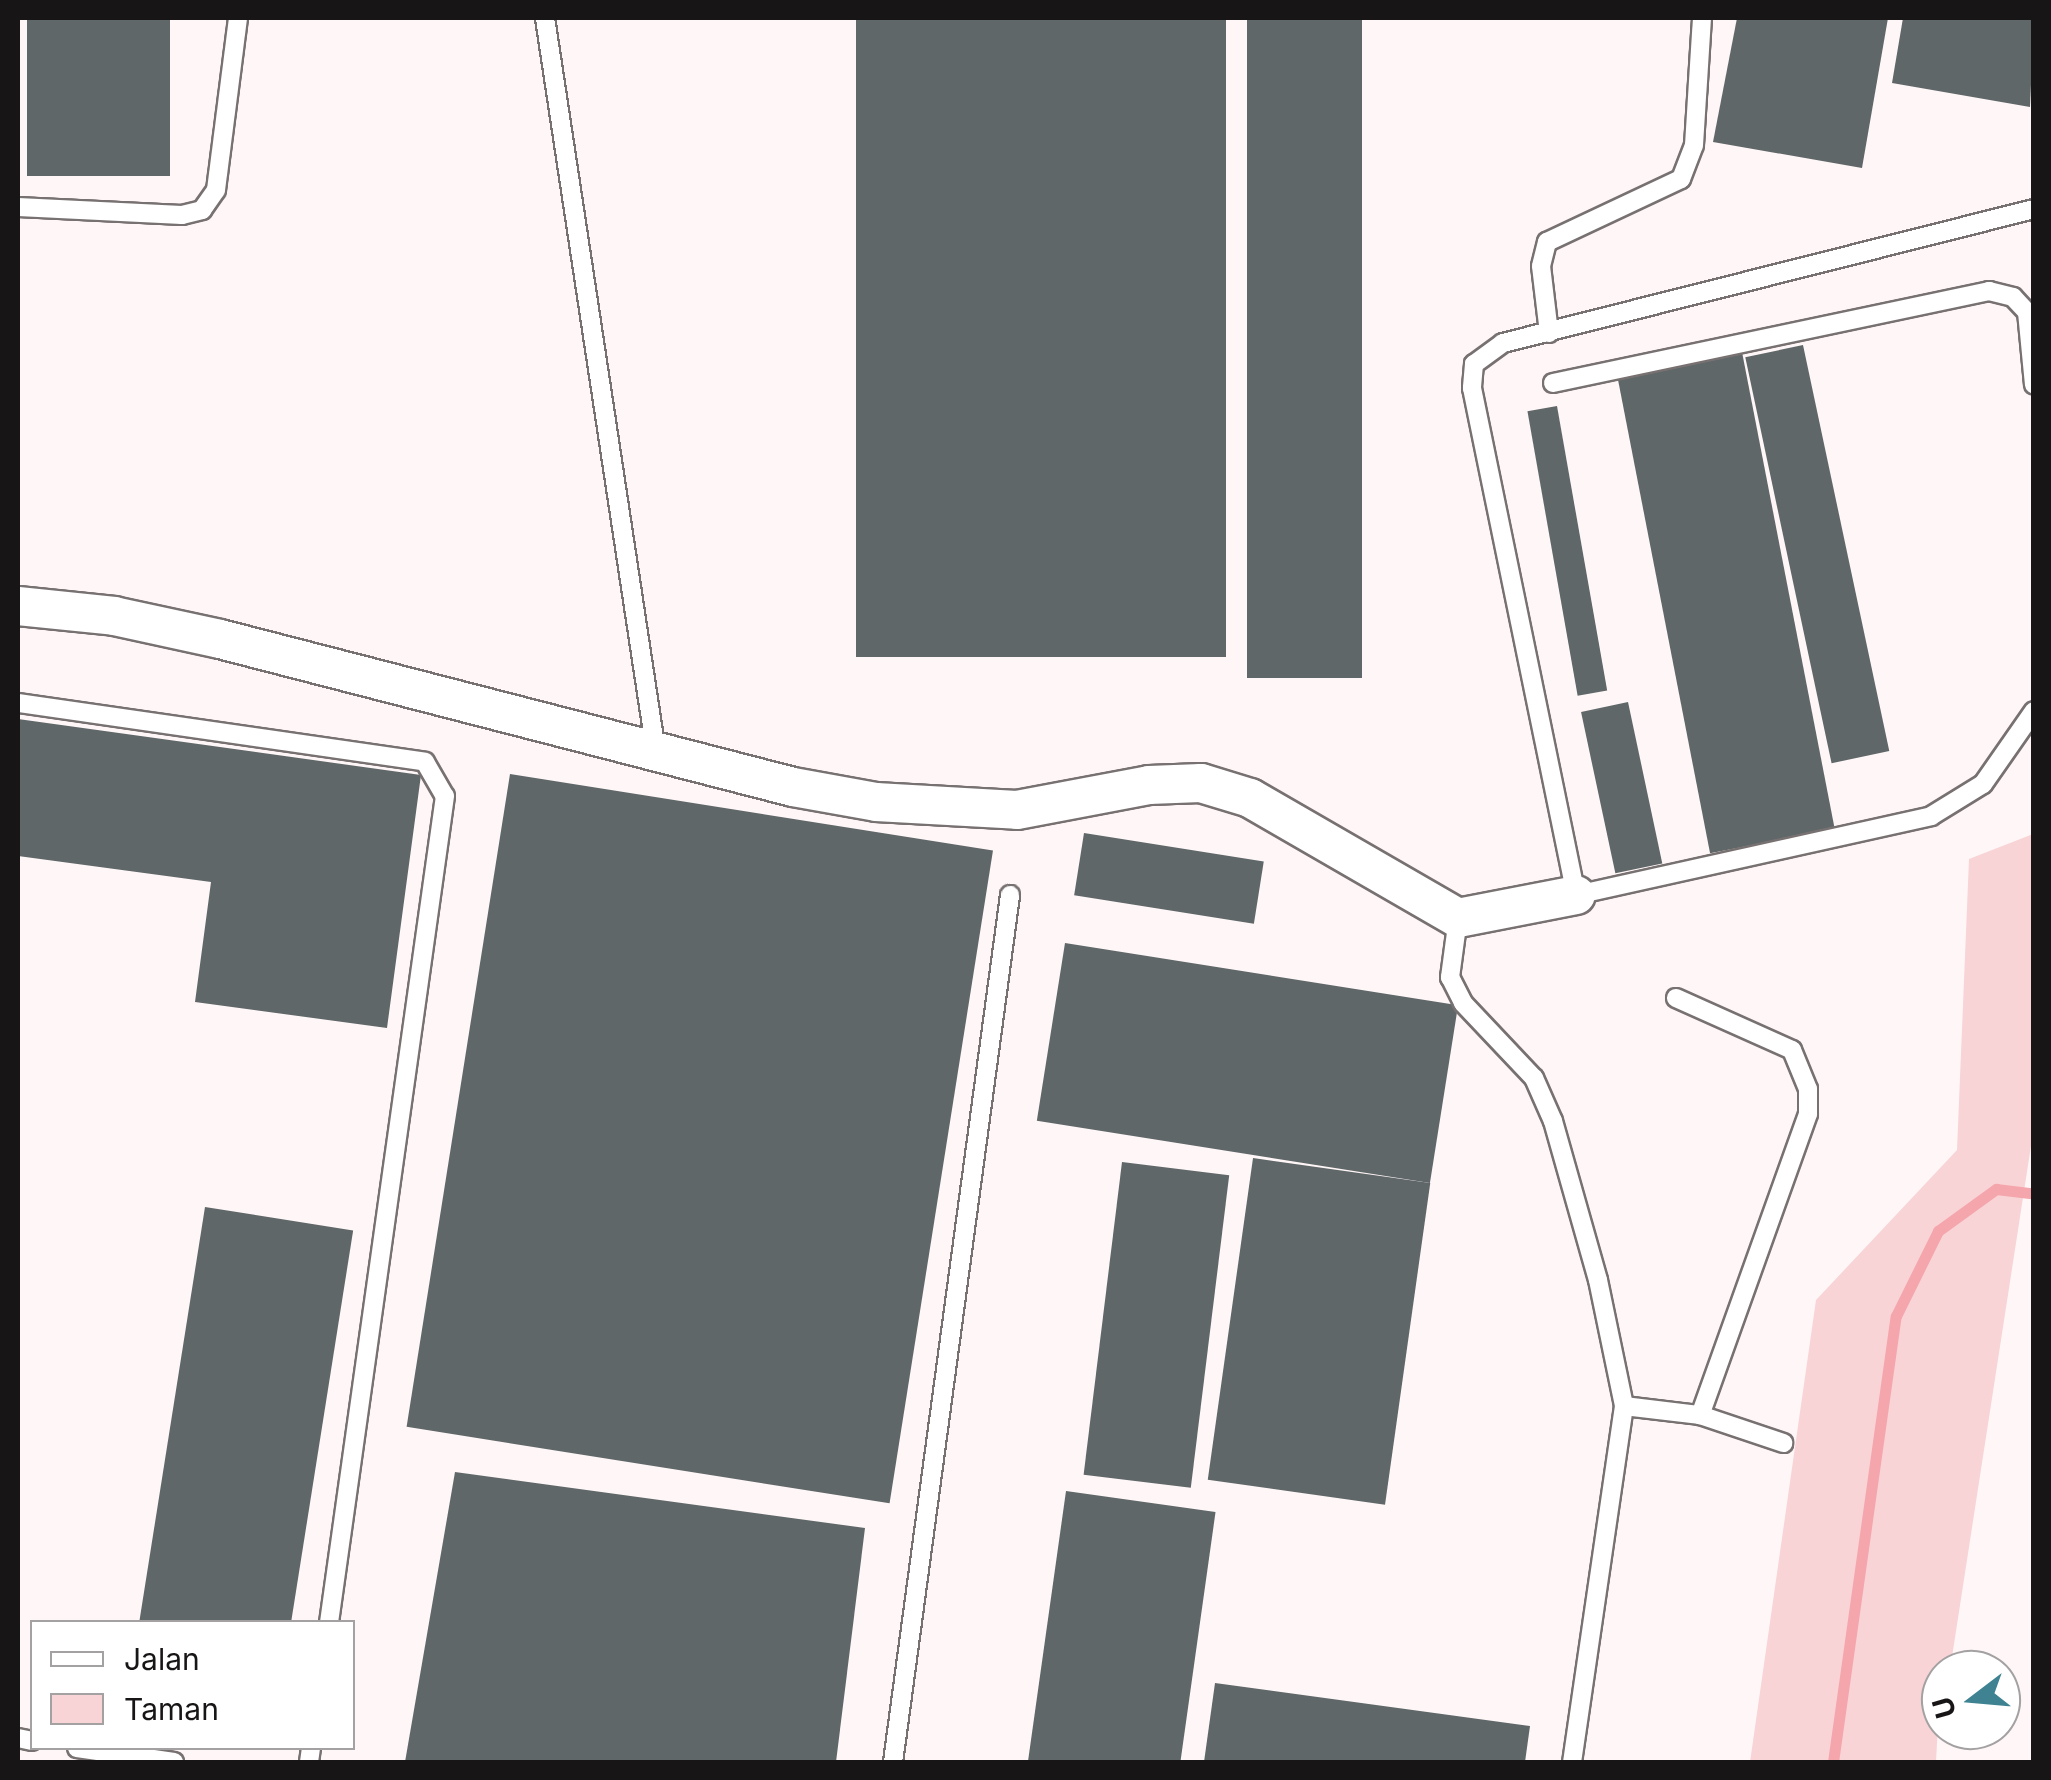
<!DOCTYPE html>
<html>
<head>
<meta charset="utf-8">
<style>
	body { margin:0 }
	#map { position:relative; width:2051px; height:1780px; overflow:hidden; background:#fff7f7; font-family:Inter,sans-serif }
	div>[style] { position:absolute }
	[style*='--x'] { left:calc(var(--x)*1px); top:calc(var(--y)*1px); width:calc(var(--w)*1px); rotate:calc(var(--a)*1deg) }
	.green>* { inset:0; background:#f9d4d6 }
	.stream>* { height:11px; margin:-5.5px; padding:0 5.5px; transform-origin:5.5px; border-radius:5.5px; background:#f4a6ac }
	.building>* { inset:0; background:#606769; transform-origin:0 0 }
	.roads { filter:drop-shadow(2px 0 #787171) drop-shadow(-2px 0 #787171) drop-shadow(0 2px #787171) drop-shadow(0 -2px #787171) }
	.lane>* { height:18px; margin:-9px; padding:0 9px; transform-origin:9px; border-radius:9px; background:#fff }
	.street>* { height:38px; margin:-19px; padding:0 19px; transform-origin:19px; border-radius:19px; background:#fff }
	span { translate:-50% -50%; white-space:nowrap; text-align:center; line-height:1.15; -webkit-text-stroke:9px #fff; paint-order:stroke }
	.frame { position:absolute; inset:0; border:20px solid #181516; pointer-events:none }
	.legend { position:absolute; left:30px; top:1620px; width:325px; height:130px; box-sizing:border-box; background:#fff; border:2px solid #a3a1a2; margin:0; padding:12px 18px; list-style:none; font-size:30px; color:#181516 }
	.legend li { display:flex; align-items:center; gap:20px; height:50px }
	.legend b { width:50px; border:2px solid #a3a1a2 }
	.north { position:absolute; left:1921px; top:1650px; width:100px; height:100px; box-sizing:border-box; background:#fff; border:2px solid #a3a1a2; border-radius:50%; rotate:254deg; font-size:28px; font-weight:700; line-height:40px; text-align:center; color:#181516 }
	.north::after { content:''; display:block; margin:auto; width:35px; height:45px; background:#3f8392; clip-path:polygon(50% 0,100% 100%,50% 72%,0 100%) }
</style>
</head>
<body>
<div id="map">
	<div class="green">
		<div style="clip-path:polygon(2033px 834px,2031px 1146px,1950px 1670px,1941px 1670px,1936px 1762px,1750px 1762px,1816px 1300px,1957px 1150px,1969px 859px)"></div>
	</div>
	<div class="stream">
		<div style="--x:1833;--y:1762;--w:450;--a:-82"></div>
		<div style="--x:1896;--y:1316;--w:95;--a:-63.7"></div>
		<div style="--x:1938;--y:1231;--w:72;--a:-35.9"></div>
		<div style="--x:1996;--y:1189;--w:38;--a:7"></div>
	</div>
	<div class="building">
		<div style="left:27px;top:18px;width:143px;height:158px"></div>
		<div style="left:856px;top:18px;width:370px;height:639px"></div>
		<div style="left:1247px;top:18px;width:115px;height:660px"></div>
		<div style="clip-path:polygon(1737px 18px,1888px 18px,1862px 168px,1713px 142px)"></div>
		<div style="clip-path:polygon(1903px 18px,2034px 18px,2030px 107px,1892px 83px)"></div>
		<div style="left:1803px;top:345px;width:415px;height:59px;rotate:78deg"></div>
		<div style="left:1742px;top:352px;width:486px;height:127px;rotate:79deg"></div>
		<div style="left:1557px;top:406px;width:289px;height:30px;rotate:80deg"></div>
		<div style="left:1628px;top:702px;width:165px;height:48px;rotate:78deg"></div>
		<div style="clip-path:polygon(18px 719px,421px 775px,387px 1028px,195px 1002px,211px 882px,18px 856px)"></div>
		<div style="left:510px;top:774px;width:489px;height:661px;rotate:9deg"></div>
		<div style="left:1084px;top:833px;width:182px;height:63px;rotate:9deg"></div>
		<div style="left:1065px;top:943px;width:398px;height:180px;rotate:9deg"></div>
		<div style="left:1253px;top:1158px;width:179px;height:325px;rotate:8deg"></div>
		<div style="left:1122px;top:1162px;width:108px;height:315px;rotate:7deg"></div>
		<div style="left:205px;top:1207px;width:150px;height:420px;rotate:9deg"></div>
		<div style="clip-path:polygon(455px 1472px,865px 1528px,836px 1762px,405px 1762px)"></div>
		<div style="left:1066px;top:1491px;width:151px;height:274px;rotate:8deg"></div>
		<div style="clip-path:polygon(1215px 1683px,1530px 1726px,1525px 1762px,1204px 1762px)"></div>
	</div>
	<div class="roads">
		<div class="lane">
			<div style="--x:545;--y:18;--w:742;--a:81.4"></div>
			<div style="--x:18;--y:207;--w:164;--a:2.8"></div>
			<div style="--x:182;--y:215;--w:21;--a:-14"></div>
			<div style="--x:202;--y:210;--w:24;--a:-55"></div>
			<div style="--x:216;--y:190;--w:173;--a:-82.7"></div>
			<div style="--x:2034;--y:209;--w:548;--a:165.84"></div>
			<div style="--x:1503;--y:343;--w:36;--a:144"></div>
			<div style="--x:1474;--y:364;--w:24;--a:95"></div>
			<div style="--x:1472;--y:388;--w:518;--a:78.41"></div>
			<div style="--x:1576;--y:895;--w:364;--a:-12.5"></div>
			<div style="--x:1931;--y:816;--w:61;--a:-31.6"></div>
			<div style="--x:1983;--y:784;--w:89;--a:-55.1"></div>
			<div style="--x:1549;--y:333;--w:67;--a:-96.8"></div>
			<div style="--x:1541;--y:266;--w:25;--a:-76"></div>
			<div style="--x:1547;--y:242;--w:148;--a:-25.2"></div>
			<div style="--x:1681;--y:179;--w:36;--a:-69"></div>
			<div style="--x:1694;--y:145;--w:127;--a:-86.4"></div>
			<div style="--x:1553;--y:383;--w:446;--a:-11.9"></div>
			<div style="--x:1989;--y:291;--w:25;--a:14"></div>
			<div style="--x:2013;--y:297;--w:21;--a:47"></div>
			<div style="--x:2027;--y:312;--w:73;--a:84.5"></div>
			<div style="--x:18;--y:703;--w:411;--a:8.2"></div>
			<div style="--x:425;--y:762;--w:39;--a:60"></div>
			<div style="--x:445;--y:796;--w:834;--a:97.99"></div>
			<div style="--x:1458;--y:918;--w:60;--a:97.7"></div>
			<div style="--x:1450;--y:977;--w:29;--a:63"></div>
			<div style="--x:1463;--y:1003;--w:103;--a:46.6"></div>
			<div style="--x:1534;--y:1078;--w:47;--a:66.2"></div>
			<div style="--x:1553;--y:1121;--w:165;--a:74.2"></div>
			<div style="--x:1598;--y:1280;--w:129;--a:78.3"></div>
			<div style="--x:1624;--y:1406;--w:360;--a:98.3"></div>
			<div style="--x:1676;--y:998;--w:127;--a:24.1"></div>
			<div style="--x:1792;--y:1050;--w:42;--a:67.7"></div>
			<div style="--x:1808;--y:1089;--w:25;--a:90"></div>
			<div style="--x:1808;--y:1114;--w:320;--a:109.7"></div>
			<div style="--x:1624;--y:1406;--w:77;--a:6.8"></div>
			<div style="--x:1700;--y:1415;--w:88;--a:18.6"></div>
			<div style="--x:18;--y:1738;--w:14;--a:12"></div>
			<div style="--x:77;--y:1748;--w:98;--a:8.2"></div>
			<div style="--x:309;--y:1762;--w:14;--a:-82"></div>
			<div style="--x:893;--y:1762;--w:875;--a:-82.31"></div>
		</div>
		<div class="street">
			<div style="--x:18;--y:606;--w:97;--a:5.9"></div>
			<div style="--x:114;--y:616;--w:108;--a:12.2"></div>
			<div style="--x:220;--y:639;--w:592;--a:14.48"></div>
			<div style="--x:793;--y:787;--w:84;--a:10.2"></div>
			<div style="--x:876;--y:802;--w:141;--a:3.2"></div>
			<div style="--x:1017;--y:810;--w:134;--a:-10.7"></div>
			<div style="--x:1149;--y:785;--w:52;--a:-2.2"></div>
			<div style="--x:1201;--y:783;--w:51;--a:17"></div>
			<div style="--x:1250;--y:798;--w:240;--a:30"></div>
			<div style="--x:1458;--y:918;--w:120;--a:-11"></div>
		</div>
	</div>
	<div class="frame"></div>
	<ul class="legend">
	<li><b style="height:12px;background:#fff"></b>Jalan</li>
	<li><b style="height:28px;background:#f9d4d6"></b>Taman</li>
	</ul>
	<div class="north">U</div>
</div>
</body>
</html>
